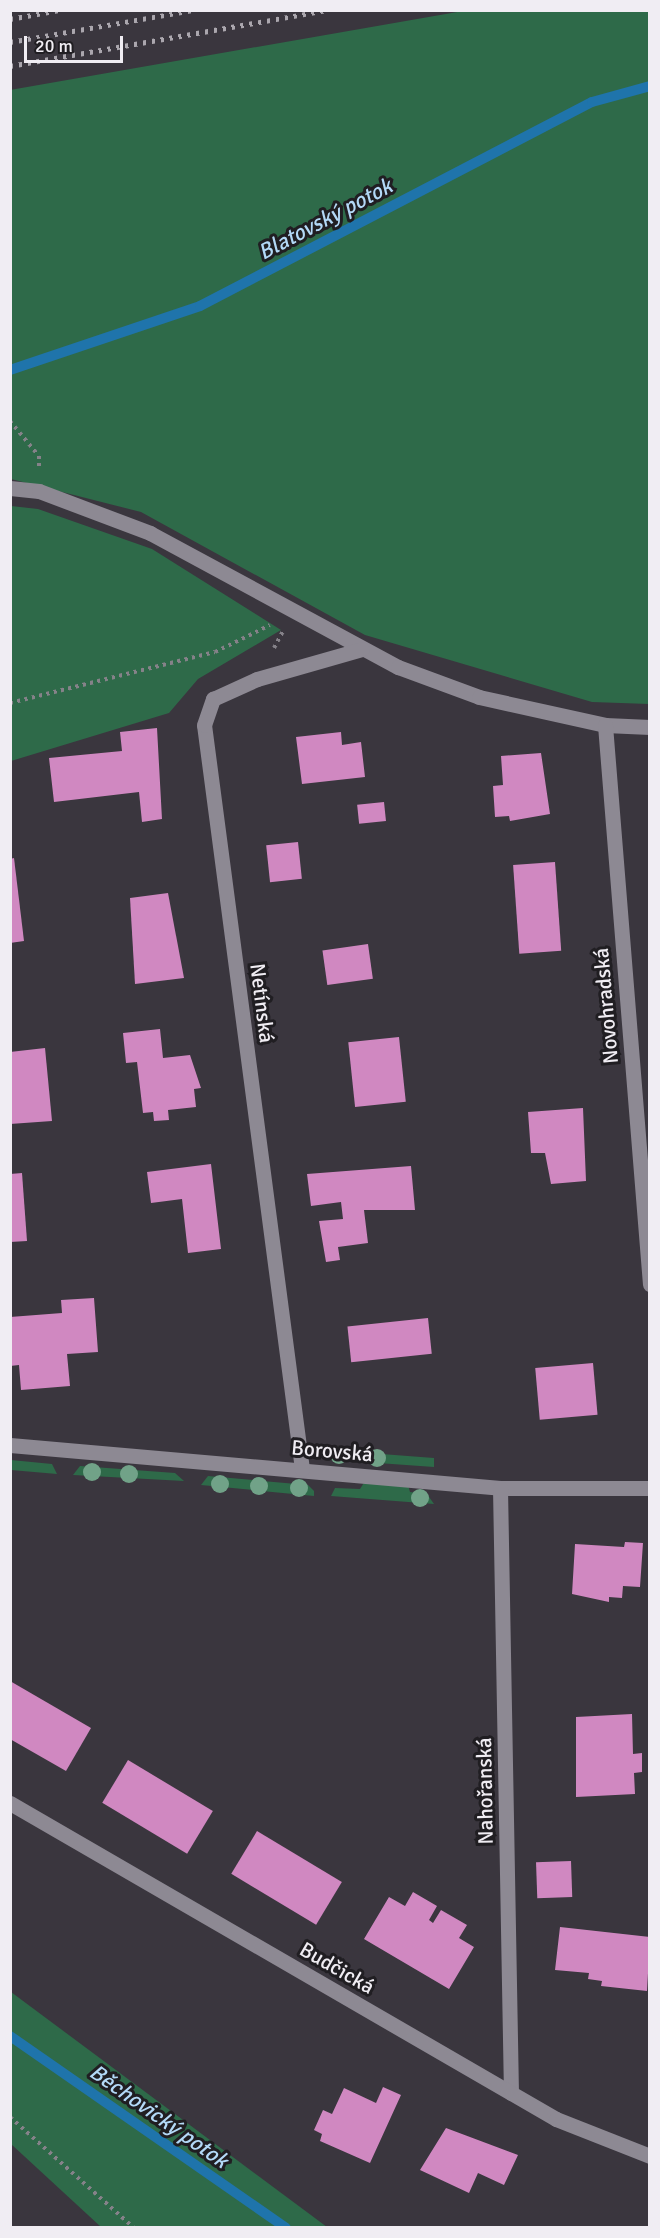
<!DOCTYPE html>
<html>
<head>
<meta charset="utf-8">
<style>
	body { margin:0 }
	#map { position:relative; width:660px; height:2238px; overflow:hidden; background:#3a363e; font-family:Signika,sans-serif }
	div>[style] { position:absolute }
	[style*='--x'] { left:calc(var(--x)*1px); top:calc(var(--y)*1px); width:calc(var(--w)*1px); rotate:calc(var(--a)*1deg) }
	.green>* { inset:0; background:#2e6a49 }
	.stream>* { height:10px; margin:-5px; padding:0 5px; transform-origin:5px; border-radius:5px; background:#1f74ab }
	.building>* { inset:0; background:#d088c1; transform-origin:0 0 }
	.path>* { height:4px; margin-top:-2px; transform-origin:0; background:repeating-linear-gradient(90deg,#858289 0 3px,transparent 0 7.5px) }
	.service>* { height:15px; margin:-7.5px; padding:0 7.5px; transform-origin:7.5px; border-radius:7.5px; background:#8d8993 }
	.minor>* { height:15px; margin:-7.5px; padding:0 7.5px; transform-origin:7.5px; border-radius:7.5px; background:#8d8993 }
	.rail>* { height:4.5px; margin-top:-2.25px; transform-origin:0; background:repeating-linear-gradient(90deg,#aba7ae 0 3px,transparent 0 9px) }
	.trees>* { width:18px; height:18px; margin:-9px; border-radius:50%; background:#71a288 }
	span { translate:-50% -50%; white-space:nowrap; text-align:center; line-height:1.15; -webkit-text-stroke:6px #201e22; paint-order:stroke }
	.street-label { font-size:21px; color:#f0edf3 }
	.water-label { font-size:22px; color:#b3d9f7; font-style:italic }
	.frame { position:absolute; inset:0; border:12px solid #f0edf3; pointer-events:none }
	.scale { position:absolute; left:24px; top:36px; width:99px; height:27px; box-sizing:border-box; border:3px solid #f0edf3; border-top:0; padding-left:8px; font-size:18px; line-height:21px; white-space:nowrap; color:#f0edf3; -webkit-text-stroke:4px #201e22; paint-order:stroke }
</style>
</head>
<body>
<div id="map">
	<div class="green">
		<div style="clip-path:polygon(463px 11px,649px 11px,649px 704px,592px 702px,365px 635px,141px 512px,11px 479px,10px 90px)"></div>
		<div style="clip-path:polygon(11px 506px,38px 509px,152px 549px,281px 630px,198px 679px,169px 713px,11px 761px)"></div>
		<div style="clip-path:polygon(316px 1449px,434px 1458px,434px 1467px,336px 1460px)"></div>
		<div style="clip-path:polygon(11px 1460px,52px 1464px,57px 1474px,11px 1470px)"></div>
		<div style="clip-path:polygon(80px 1466px,175px 1473px,184px 1481px,73px 1475px)"></div>
		<div style="clip-path:polygon(208px 1476px,308px 1485px,314px 1491px,314px 1496px,201px 1485px)"></div>
		<div style="clip-path:polygon(365px 1481px,408px 1485px,410px 1492px,427px 1494px,434px 1504px,331px 1496px,335px 1488px,360px 1489px)"></div>
		<div style="clip-path:polygon(11px 1992px,327px 2227px,101px 2227px,11px 2144px)"></div>
	</div>
	<div class="stream">
		<div style="--x:10;--y:370;--w:200;--a:-18.6"></div>
		<div style="--x:200;--y:306;--w:442;--a:-27.5"></div>
		<div style="--x:592;--y:102;--w:60;--a:-15.4"></div>
		<div style="--x:10;--y:2036;--w:336;--a:34.8"></div>
	</div>
	<div class="building">
		<div style="clip-path:polygon(157px 728px,162px 819px,142px 822px,139px 792px,54px 802px,49px 758px,122px 751px,120px 732px)"></div>
		<div style="clip-path:polygon(341px 732px,342px 745px,361px 742px,365px 777px,302px 784px,296px 737px)"></div>
		<div style="clip-path:polygon(541px 753px,550px 814px,510px 821px,509px 816px,495px 817px,493px 786px,503px 785px,501px 756px)"></div>
		<div style="left:384px;top:802px;width:19px;height:27px;rotate:84deg"></div>
		<div style="left:298px;top:842px;width:37px;height:32px;rotate:84deg"></div>
		<div style="clip-path:polygon(14px 858px,24px 941px,10px 943px,10px 859px)"></div>
		<div style="left:555px;top:862px;width:89px;height:42px;rotate:86deg"></div>
		<div style="clip-path:polygon(168px 893px,184px 978px,135px 984px,130px 898px)"></div>
		<div style="left:368px;top:944px;width:35px;height:46px;rotate:82deg"></div>
		<div style="clip-path:polygon(160px 1029px,163px 1058px,190px 1055px,201px 1088px,194px 1089px,196px 1107px,168px 1110px,169px 1120px,154px 1121px,153px 1112px,143px 1113px,137px 1062px,126px 1063px,123px 1033px)"></div>
		<div style="left:399px;top:1037px;width:65px;height:51px;rotate:84deg"></div>
		<div style="clip-path:polygon(45px 1048px,52px 1121px,10px 1124px,10px 1052px)"></div>
		<div style="clip-path:polygon(583px 1108px,586px 1181px,551px 1184px,545px 1153px,531px 1153px,528px 1112px)"></div>
		<div style="clip-path:polygon(211px 1164px,221px 1249px,188px 1253px,182px 1199px,151px 1203px,147px 1172px)"></div>
		<div style="clip-path:polygon(411px 1166px,415px 1210px,364px 1210px,368px 1243px,338px 1247px,340px 1260px,326px 1262px,319px 1221px,343px 1219px,341px 1202px,311px 1206px,307px 1174px)"></div>
		<div style="clip-path:polygon(22px 1173px,27px 1241px,10px 1242px,10px 1174px)"></div>
		<div style="clip-path:polygon(94px 1298px,98px 1352px,67px 1354px,70px 1386px,21px 1390px,19px 1365px,10px 1366px,10px 1317px,62px 1313px,61px 1300px)"></div>
		<div style="left:428px;top:1318px;width:36px;height:81px;rotate:84deg"></div>
		<div style="left:593px;top:1363px;width:52px;height:58px;rotate:85deg"></div>
		<div style="clip-path:polygon(625px 1542px,643px 1543px,640px 1587px,623px 1586px,622px 1598px,609px 1597px,609px 1602px,572px 1594px,575px 1544px,624px 1547px)"></div>
		<div style="clip-path:polygon(10px 1681px,91px 1728px,66px 1771px,10px 1739px)"></div>
		<div style="clip-path:polygon(632px 1714px,633px 1754px,642px 1753px,642px 1772px,634px 1773px,635px 1794px,576px 1797px,576px 1717px)"></div>
		<div style="left:128px;top:1760px;width:99px;height:50px;rotate:31deg"></div>
		<div style="left:257px;top:1831px;width:99px;height:50px;rotate:31deg"></div>
		<div style="left:571px;top:1861px;width:36px;height:35px;rotate:88deg"></div>
		<div style="clip-path:polygon(413px 1892px,437px 1906px,429px 1920px,433px 1923px,441px 1910px,467px 1925px,459px 1938px,474px 1947px,449px 1989px,364px 1939px,389px 1897px,405px 1906px)"></div>
		<div style="clip-path:polygon(560px 1927px,650px 1937px,647px 1991px,601px 1986px,602px 1981px,588px 1979px,589px 1973px,555px 1970px)"></div>
		<div style="clip-path:polygon(383px 2087px,401px 2095px,370px 2163px,320px 2141px,322px 2134px,314px 2130px,323px 2110px,332px 2114px,344px 2088px,376px 2103px)"></div>
		<div style="clip-path:polygon(446px 2128px,518px 2155px,504px 2185px,478px 2173px,469px 2193px,420px 2170px)"></div>
	</div>
	<div class="path">
		<div style="--x:10;--y:421;--w:45;--a:50.4"></div>
		<div style="--x:39;--y:456;--w:10;--a:90"></div>
		<div style="--x:274;--y:648;--w:19;--a:-62"></div>
		<div style="--x:10;--y:703;--w:211;--a:-14"></div>
		<div style="--x:215;--y:652;--w:61;--a:-26.1"></div>
		<div style="--x:10;--y:2117;--w:166;--a:41.8"></div>
	</div>
	<div class="service">
		<div style="--x:10;--y:488;--w:29;--a:6"></div>
		<div style="--x:39;--y:491;--w:119;--a:20.7"></div>
		<div style="--x:150;--y:533;--w:282;--a:28.4"></div>
		<div style="--x:398;--y:667;--w:86;--a:20.3"></div>
		<div style="--x:479;--y:697;--w:129;--a:12.5"></div>
	</div>
	<div class="minor">
		<div style="--x:650;--y:727;--w:45;--a:-177.5"></div>
		<div style="--x:605;--y:725;--w:561;--a:85.4"></div>
		<div style="--x:10;--y:1445;--w:492;--a:5"></div>
		<div style="--x:500;--y:1488;--w:150;--a:0"></div>
		<div style="--x:302;--y:1469;--w:750;--a:-97.5"></div>
		<div style="--x:204;--y:725;--w:28;--a:-71"></div>
		<div style="--x:213;--y:699;--w:48;--a:-24.4"></div>
		<div style="--x:257;--y:679;--w:109;--a:-15.9"></div>
		<div style="--x:500;--y:1488;--w:605;--a:88.96"></div>
		<div style="--x:10;--y:1803;--w:631;--a:30.06"></div>
		<div style="--x:556;--y:2119;--w:101;--a:21.5"></div>
	</div>
	<div class="rail">
		<div style="--x:10;--y:19;--w:50;--a:-10.4"></div>
		<div style="--x:10;--y:42;--w:187;--a:-9.9"></div>
		<div style="--x:10;--y:66;--w:323;--a:-10"></div>
	</div>
	<div class="trees">
		<div style="left:339px;top:1455px"></div>
		<div style="left:377px;top:1458px"></div>
		<div style="left:92px;top:1472px"></div>
		<div style="left:129px;top:1474px"></div>
		<div style="left:220px;top:1484px"></div>
		<div style="left:259px;top:1486px"></div>
		<div style="left:299px;top:1488px"></div>
		<div style="left:420px;top:1498px"></div>
	</div>
	<div class="street-label">
		<span style="left:262px;top:1003px;rotate:83deg">Netínská</span>
		<span style="left:606px;top:1006px;rotate:-95deg">Novohradská</span>
		<span style="left:332px;top:1451px;rotate:5deg">Borovská</span>
		<span style="left:485px;top:1791px;rotate:-91deg">Nahořanská</span>
		<span style="left:337px;top:1968px;rotate:30deg">Budčická</span>
	</div>
	<div class="water-label">
		<span style="left:325px;top:219px;rotate:-28deg">Blatovský potok</span>
		<span style="left:159px;top:2116px;rotate:35deg">Běchovický potok</span>
	</div>
	<div class="frame"></div>
	<div class="scale">20 m</div>
</div>
</body>
</html>
